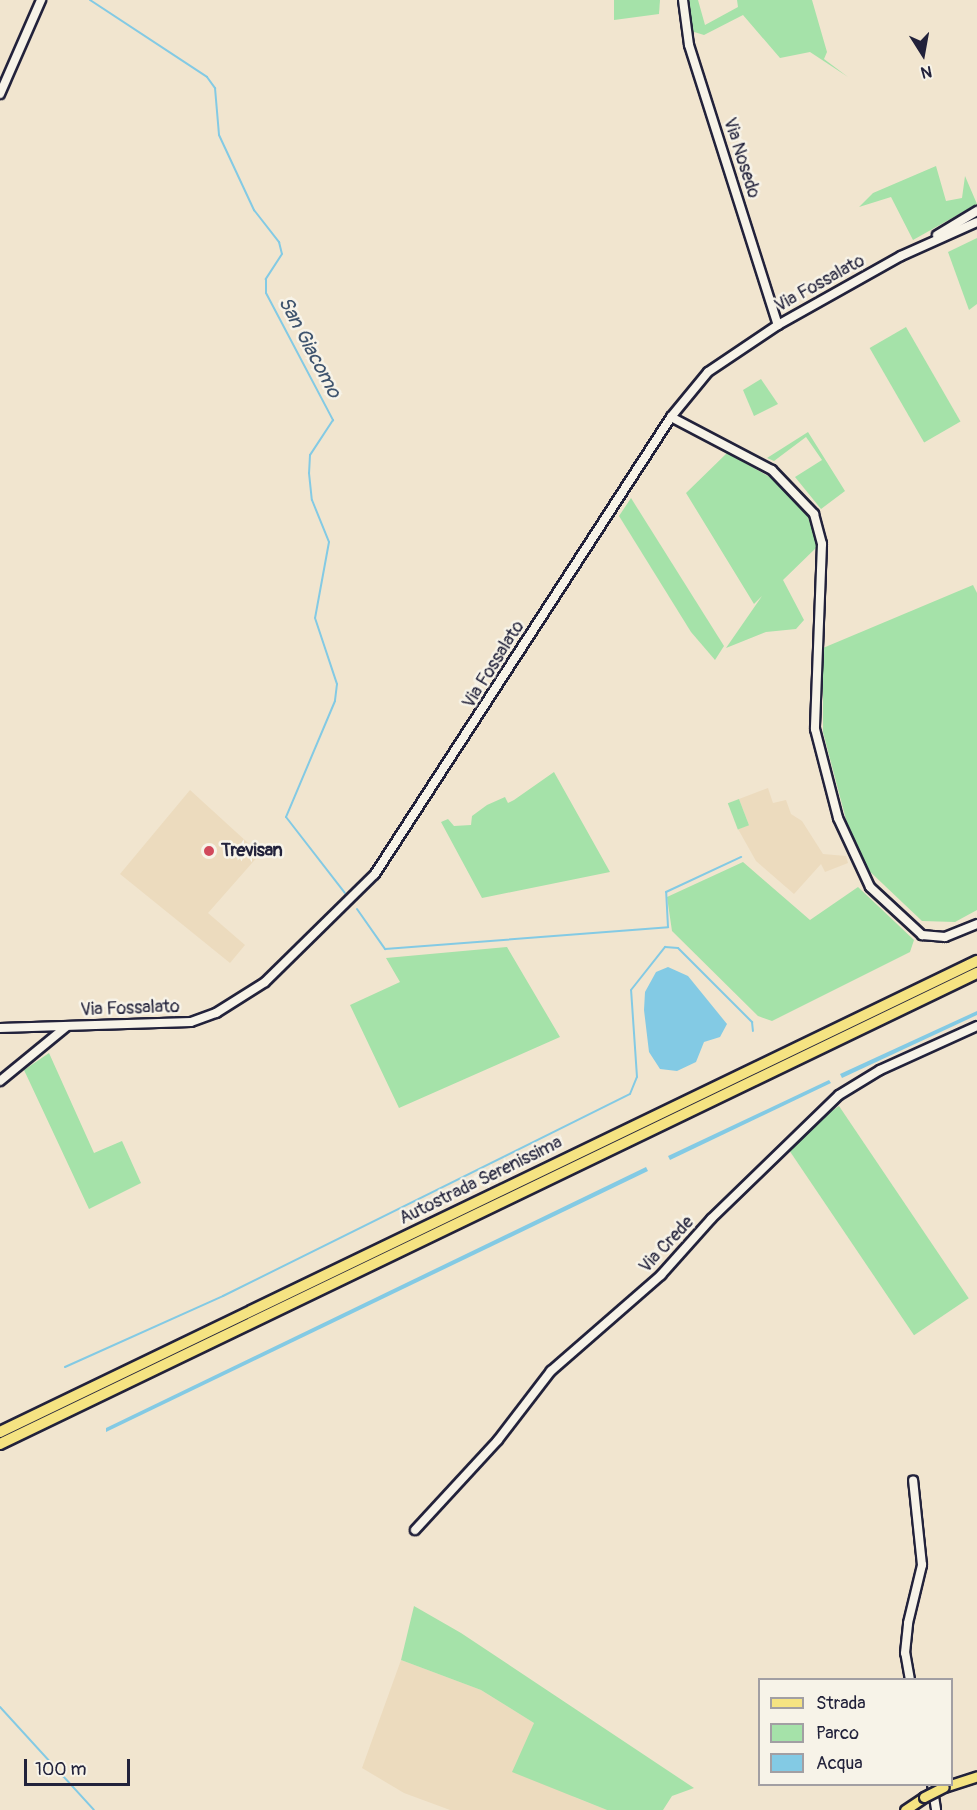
<!DOCTYPE html>
<html>
<head>
<meta charset="utf-8">
<style>
	body { margin:0 }
	#map { position:relative; width:977px; height:1810px; overflow:hidden; background:#f1e5cf; font-family:Pangolin,sans-serif }
	div>[style] { position:absolute }
	[style*='--x'] { left:calc(var(--x)*1px); top:calc(var(--y)*1px); width:calc(var(--w)*1px); rotate:calc(var(--a)*1deg) }
	.built>* { inset:0; background:#ecdbbe }
	.green>* { inset:0; background:#a5e2a9; transform-origin:0 0 }
	.water>* { inset:0; background:#83cae4 }
	.stream>* { height:2px; margin:-1px; padding:0 1px; transform-origin:1px; border-radius:1px; background:#83cae4 }
	.roads { filter:drop-shadow(2px 0 #22223b) drop-shadow(-2px 0 #22223b) drop-shadow(0 2px #22223b) drop-shadow(0 -2px #22223b) }
	.minor>* { height:8px; margin:-4px; padding:0 4px; transform-origin:4px; border-radius:4px; background:#f7f3e8 }
	.major>* { height:9px; margin:-4.5px; padding:0 4.5px; transform-origin:4.5px; border-radius:4.5px; background:#f5e382 }
	.highway>* { height:10px; margin:-5px; padding:0 5px; transform-origin:5px; border-radius:5px; background:#f5e382 }
	.bridges { filter:drop-shadow(2px 0 #22223b) drop-shadow(-2px 0 #22223b) drop-shadow(0 2px #22223b) drop-shadow(0 -2px #22223b) }
	.major-bridge>* { height:9px; margin:-4.5px; padding:0 4.5px; transform-origin:4.5px; border-radius:4.5px; background:#f5e382 }
	.dots>* { width:16px; height:16px; translate:-50% -50%; box-sizing:border-box; border:3px solid #f7f3e8; border-radius:50% }
	span { translate:-50% -50%; white-space:nowrap; text-align:center; line-height:1.15; -webkit-text-stroke:5px #f7f3e8; paint-order:stroke }
	.street-label { font-size:18px; color:#22223b }
	.poi-label { font-size:18px; color:#22223b; font-weight:700 }
	.left { translate:0 -50%; text-align:left }
	.water-label { font-size:20px; color:#3f546e; font-style:italic }
	.legend { position:absolute; left:758px; top:1678px; width:195px; height:108px; box-sizing:border-box; background:#f7f3e8; border:2px solid #a29fa3; margin:0; padding:8px 10px; list-style:none; font-size:18px; color:#22223b }
	.legend li { display:flex; align-items:center; gap:12px; height:30px }
	.legend b { width:30px; border:2px solid #a29fa3 }
	.north { position:absolute; left:893px; top:24px; width:60px; height:60px; -webkit-text-stroke:4px #f7f3e8; paint-order:stroke; rotate:169deg; font-size:16px; font-weight:700; line-height:24px; text-align:center; color:#22223b }
	.north::after { content:''; display:block; margin:auto; width:21px; height:27px; background:#22223b; clip-path:polygon(50% 0,100% 100%,50% 72%,0 100%) }
	.scale { position:absolute; left:24px; top:1759px; width:106px; height:27px; box-sizing:border-box; border:3px solid #22223b; border-top:0; padding-left:8px; font-size:18px; line-height:21px; white-space:nowrap; color:#22223b; -webkit-text-stroke:4px #f7f3e8; paint-order:stroke }
</style>
</head>
<body>
<div id="map">
	<div class="built">
		<div style="clip-path:polygon(768px 788px,773px 803px,786px 800px,791px 814px,802px 821px,823px 854px,846px 856px,848px 863px,825px 872px,821px 864px,794px 894px,756px 861px,738px 829px,749px 825px,739px 799px)"></div>
		<div style="clip-path:polygon(190px 790px,260px 854px,208px 913px,245px 945px,230px 963px,120px 874px)"></div>
		<div style="clip-path:polygon(401px 1660px,481px 1690px,534px 1723px,532px 1729px,574px 1797px,607px 1810px,450px 1810px,404px 1793px,362px 1768px)"></div>
	</div>
	<div class="green">
		<div style="clip-path:polygon(614px 0,660px 0,659px 14px,614px 20px)"></div>
		<div style="clip-path:polygon(686px 0,698px 0,705px 25px,738px 7px,737px 0,812px 0,827px 52px,824px 59px,848px 77px,810px 52px,780px 58px,743px 15px,704px 35px,691px 31px)"></div>
		<div style="clip-path:polygon(936px 166px,946px 201px,962px 198px,965px 176px,977px 204px,913px 240px,891px 197px,859px 207px,873px 193px)"></div>
		<div style="clip-path:polygon(977px 238px,977px 304px,969px 310px,948px 252px)"></div>
		<div style="left:906px;top:327px;width:109px;height:42px;rotate:60deg"></div>
		<div style="clip-path:polygon(761px 379px,778px 404px,754px 416px,743px 390px)"></div>
		<div style="clip-path:polygon(808px 432px,845px 491px,821px 509px,795px 477px,822px 460px,806px 437px,774px 461px,767px 458px)"></div>
		<div style="clip-path:polygon(727px 453px,775px 480px,803px 505px,819px 545px,783px 580px,804px 620px,796px 629px,766px 632px,726px 648px,762px 596px,754px 604px,686px 493px)"></div>
		<div style="clip-path:polygon(631px 498px,724px 646px,715px 660px,691px 632px,619px 516px)"></div>
		<div style="clip-path:polygon(973px 585px,977px 593px,977px 910px,955px 922px,922px 921px,864px 866px,849px 831px,823px 732px,823px 648px)"></div>
		<div style="clip-path:polygon(554px 772px,610px 872px,482px 898px,441px 822px,448px 819px,454px 826px,471px 825px,472px 816px,487px 805px,505px 797px,508px 803px,514px 800px)"></div>
		<div style="left:739px;top:799px;width:28px;height:12px;rotate:69deg"></div>
		<div style="clip-path:polygon(743px 862px,810px 920px,858px 887px,914px 940px,910px 952px,772px 1021px,758px 1016px,672px 931px,667px 897px)"></div>
		<div style="clip-path:polygon(507px 947px,560px 1037px,399px 1108px,350px 1005px,400px 982px,386px 958px)"></div>
		<div style="clip-path:polygon(49px 1053px,94px 1153px,122px 1141px,141px 1183px,89px 1209px,24px 1070px)"></div>
		<div style="left:839px;top:1106px;width:232px;height:66px;rotate:56deg"></div>
		<div style="clip-path:polygon(414px 1606px,461px 1633px,694px 1788px,672px 1796px,663px 1810px,607px 1810px,512px 1772px,534px 1723px,481px 1690px,401px 1660px)"></div>
	</div>
	<div class="water">
		<div style="clip-path:polygon(668px 967px,688px 976px,727px 1024px,720px 1037px,704px 1042px,696px 1062px,677px 1071px,660px 1069px,649px 1052px,644px 1010px,645px 992px,656px 972px)"></div>
		<div style="clip-path:polygon(977px 1011px,977px 1015px,842px 1078px,840px 1074px)"></div>
		<div style="clip-path:polygon(829px 1080px,831px 1083px,670px 1160px,668px 1156px)"></div>
		<div style="clip-path:polygon(646px 1167px,648px 1171px,106px 1432px,106px 1428px)"></div>
	</div>
	<div class="stream">
		<div style="--x:90;--y:0;--w:140;--a:33.3"></div>
		<div style="--x:207;--y:77;--w:14;--a:54"></div>
		<div style="--x:215;--y:88;--w:47;--a:85.1"></div>
		<div style="--x:219;--y:135;--w:83;--a:65"></div>
		<div style="--x:254;--y:210;--w:41;--a:52"></div>
		<div style="--x:279;--y:242;--w:12;--a:76"></div>
		<div style="--x:282;--y:254;--w:30;--a:123"></div>
		<div style="--x:266;--y:279;--w:14;--a:90"></div>
		<div style="--x:266;--y:293;--w:144;--a:62.2"></div>
		<div style="--x:333;--y:420;--w:42;--a:123.3"></div>
		<div style="--x:310;--y:455;--w:18;--a:93"></div>
		<div style="--x:309;--y:473;--w:27;--a:84"></div>
		<div style="--x:312;--y:500;--w:45;--a:68"></div>
		<div style="--x:329;--y:542;--w:77;--a:100.4"></div>
		<div style="--x:315;--y:618;--w:70;--a:71.6"></div>
		<div style="--x:337;--y:684;--w:17;--a:97"></div>
		<div style="--x:335;--y:701;--w:126;--a:112.9"></div>
		<div style="--x:286;--y:817;--w:96;--a:52.2"></div>
		<div style="--x:357;--y:909;--w:49;--a:55"></div>
		<div style="--x:385;--y:949;--w:284;--a:-4.4"></div>
		<div style="--x:668;--y:927;--w:35;--a:-93"></div>
		<div style="--x:666;--y:892;--w:83;--a:-25"></div>
		<div style="--x:65;--y:1367;--w:173;--a:-24.2"></div>
		<div style="--x:223;--y:1296;--w:454;--a:-26.4"></div>
		<div style="--x:630;--y:1094;--w:18;--a:-68"></div>
		<div style="--x:637;--y:1077;--w:87;--a:-93.9"></div>
		<div style="--x:631;--y:990;--w:55;--a:-51.7"></div>
		<div style="--x:665;--y:947;--w:13;--a:4"></div>
		<div style="--x:678;--y:948;--w:105;--a:45"></div>
		<div style="--x:752;--y:1022;--w:9;--a:84"></div>
		<div style="--x:0;--y:1707;--w:139;--a:47.6"></div>
	</div>
	<div class="roads">
		<div class="minor">
			<div style="--x:683;--y:0;--w:45;--a:82.4"></div>
			<div style="--x:689;--y:45;--w:294;--a:72.4"></div>
			<div style="--x:0;--y:94;--w:103;--a:-66.4"></div>
			<div style="--x:937;--y:235;--w:47;--a:-31"></div>
			<div style="--x:671;--y:417;--w:114;--a:27.7"></div>
			<div style="--x:772;--y:470;--w:61;--a:46.3"></div>
			<div style="--x:814;--y:514;--w:31;--a:75"></div>
			<div style="--x:822;--y:544;--w:185;--a:92.2"></div>
			<div style="--x:815;--y:729;--w:92;--a:75.5"></div>
			<div style="--x:838;--y:818;--w:76;--a:65.1"></div>
			<div style="--x:870;--y:887;--w:71;--a:42.7"></div>
			<div style="--x:922;--y:935;--w:23;--a:5"></div>
			<div style="--x:945;--y:937;--w:35;--a:-22"></div>
			<div style="--x:0;--y:1028;--w:191;--a:-1.8"></div>
			<div style="--x:191;--y:1022;--w:27;--a:-20"></div>
			<div style="--x:216;--y:1013;--w:58;--a:-32.3"></div>
			<div style="--x:265;--y:982;--w:154;--a:-44.5"></div>
			<div style="--x:375;--y:874;--w:544;--a:-57.07"></div>
			<div style="--x:671;--y:417;--w:58;--a:-50.6"></div>
			<div style="--x:708;--y:372;--w:84;--a:-33.9"></div>
			<div style="--x:778;--y:325;--w:141;--a:-29.3"></div>
			<div style="--x:901;--y:256;--w:83;--a:-24.1"></div>
			<div style="--x:0;--y:1081;--w:85;--a:-39.3"></div>
			<div style="--x:415;--y:1530;--w:122;--a:-47.3"></div>
			<div style="--x:498;--y:1440;--w:87;--a:-52.5"></div>
			<div style="--x:551;--y:1371;--w:146;--a:-41.1"></div>
			<div style="--x:661;--y:1275;--w:75;--a:-48.2"></div>
			<div style="--x:711;--y:1219;--w:178;--a:-44.1"></div>
			<div style="--x:839;--y:1095;--w:48;--a:-31.4"></div>
			<div style="--x:880;--y:1070;--w:107;--a:-24.4"></div>
			<div style="--x:910;--y:1680;--w:27;--a:-100"></div>
			<div style="--x:905;--y:1653;--w:30;--a:-84"></div>
			<div style="--x:908;--y:1623;--w:60;--a:-76.4"></div>
			<div style="--x:922;--y:1565;--w:85;--a:-96"></div>
			<div style="--x:932;--y:1784;--w:26;--a:81"></div>
		</div>
		<div class="major">
			<div style="--x:944;--y:1787;--w:35;--a:-18"></div>
			<div style="--x:905;--y:1810;--w:23;--a:-34"></div>
		</div>
		<div class="highway">
			<div style="--x:0;--y:1432;--w:1085;--a:-25.74"></div>
			<div style="--x:0;--y:1444;--w:1085;--a:-25.74"></div>
		</div>
	</div>
	<div class="bridges">
		<div class="major-bridge">
			<div style="--x:924;--y:1797;--w:22;--a:-27"></div>
		</div>
	</div>
	<div class="dots">
		<div style="left:209px;top:851px;background:#d1495b"></div>
	</div>
	<div class="street-label">
		<span style="left:741px;top:158px;rotate:72deg">Via Nosedo</span>
		<span style="left:820px;top:284px;rotate:-29deg">Via Fossalato</span>
		<span style="left:494px;top:665px;rotate:-58deg">Via Fossalato</span>
		<span style="left:130px;top:1009px;rotate:-2deg">Via Fossalato</span>
		<span style="left:481px;top:1181px;rotate:-26deg">Autostrada Serenissima</span>
		<span style="left:667px;top:1245px;rotate:-47deg">Via Crede</span>
	</div>
	<div class="poi-label">
		<span class="left" style="left:221px;top:851px">Trevisan</span>
	</div>
	<div class="water-label">
		<span style="left:310px;top:347px;rotate:62deg">San Giacomo</span>
	</div>
	<ul class="legend">
	<li><b style="height:8px;background:#f5e382"></b>Strada</li>
	<li><b style="height:16px;background:#a5e2a9"></b>Parco</li>
	<li><b style="height:16px;background:#83cae4"></b>Acqua</li>
	</ul>
	<div class="north">N</div>
	<div class="scale">100 m</div>
</div>
</body>
</html>
